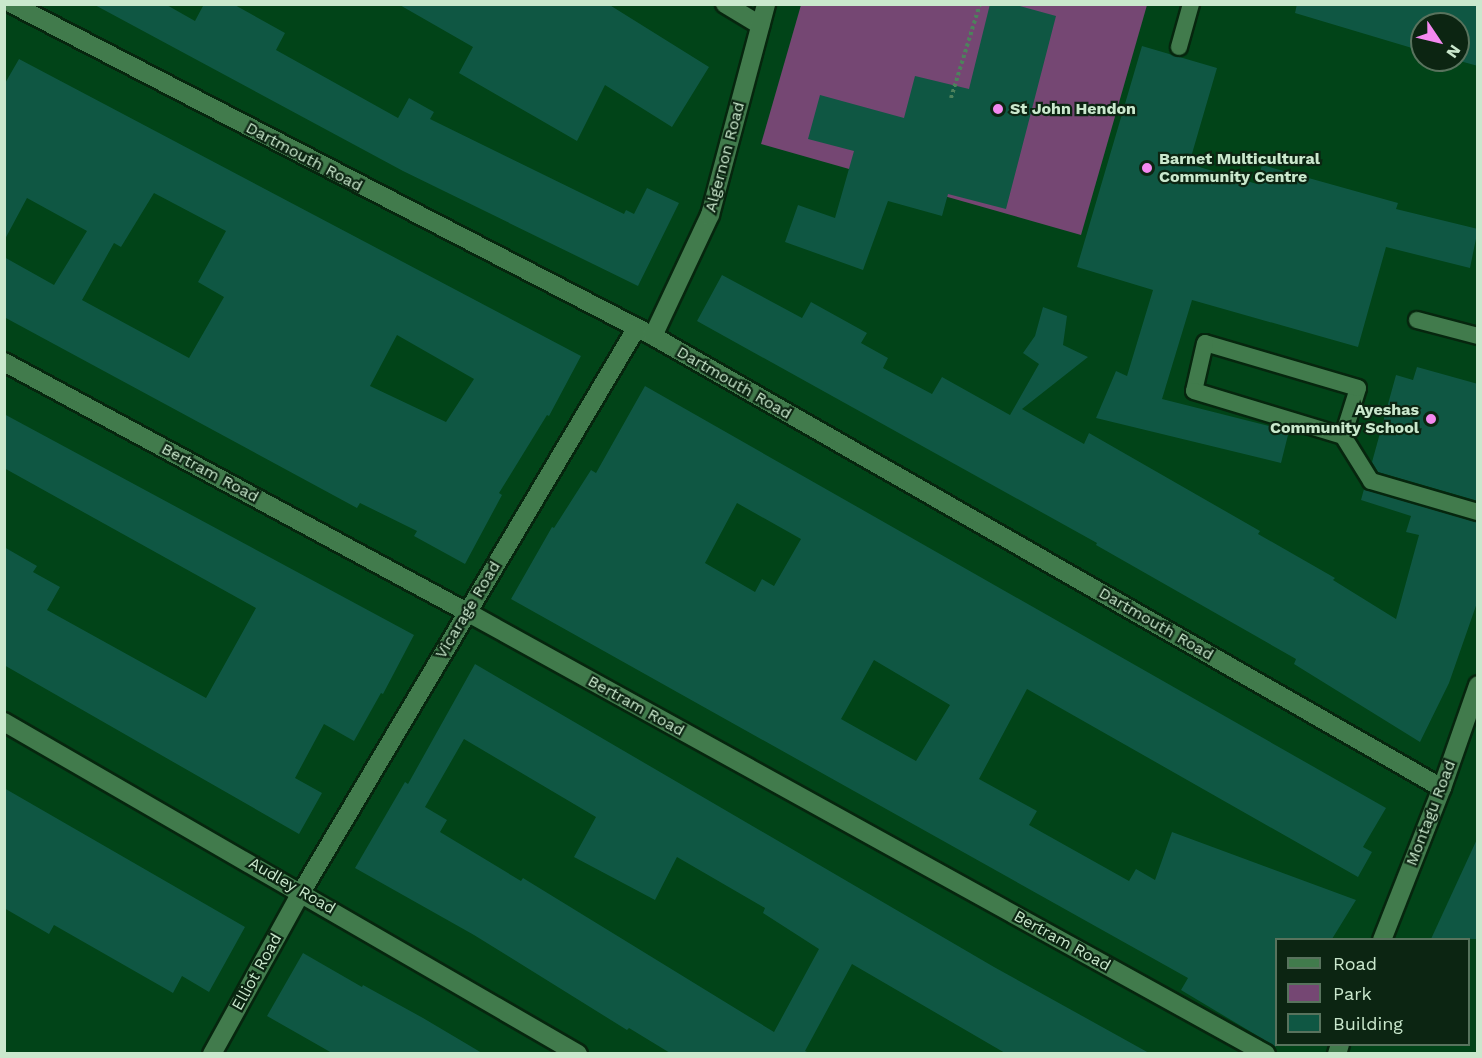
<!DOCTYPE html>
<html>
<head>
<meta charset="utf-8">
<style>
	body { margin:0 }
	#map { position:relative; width:1482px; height:1058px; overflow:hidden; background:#014418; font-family:"Work Sans",sans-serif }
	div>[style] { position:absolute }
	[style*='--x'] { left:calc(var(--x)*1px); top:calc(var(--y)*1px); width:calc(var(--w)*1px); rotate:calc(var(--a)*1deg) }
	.green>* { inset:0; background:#754773 }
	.building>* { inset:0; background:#0f5743 }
	.path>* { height:4px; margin-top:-2px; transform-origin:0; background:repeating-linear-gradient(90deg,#4d825c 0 3px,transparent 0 6px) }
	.roads { filter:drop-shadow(2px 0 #06260e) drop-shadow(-2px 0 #06260e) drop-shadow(0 2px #06260e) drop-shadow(0 -2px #06260e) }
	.service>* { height:16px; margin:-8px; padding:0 8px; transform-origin:8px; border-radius:8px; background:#417b4c }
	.minor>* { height:18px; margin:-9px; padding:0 9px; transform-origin:9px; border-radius:9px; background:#417b4c }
	.dots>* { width:16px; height:16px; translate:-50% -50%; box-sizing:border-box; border:3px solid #0c2512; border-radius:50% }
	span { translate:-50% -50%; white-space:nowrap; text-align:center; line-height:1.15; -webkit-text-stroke:4.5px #0c2512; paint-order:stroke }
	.poi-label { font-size:16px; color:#cae8cd; font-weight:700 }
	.left { translate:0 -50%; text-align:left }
	.right { translate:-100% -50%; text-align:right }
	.street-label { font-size:16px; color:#cae8cd }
	.frame { position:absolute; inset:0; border:6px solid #cae8cd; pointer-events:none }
	.legend { position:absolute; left:1275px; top:938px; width:195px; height:108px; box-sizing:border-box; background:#0c2512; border:2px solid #58735d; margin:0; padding:8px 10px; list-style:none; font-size:18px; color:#cae8cd }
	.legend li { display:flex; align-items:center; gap:12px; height:30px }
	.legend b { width:30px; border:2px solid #58735d }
	.north { position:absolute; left:1410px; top:12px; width:60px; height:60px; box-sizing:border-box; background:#0c2512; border:2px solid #58735d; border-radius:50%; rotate:125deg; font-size:16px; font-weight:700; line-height:24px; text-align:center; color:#cae8cd }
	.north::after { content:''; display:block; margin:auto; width:21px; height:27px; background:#f489f0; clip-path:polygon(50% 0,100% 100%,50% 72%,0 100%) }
</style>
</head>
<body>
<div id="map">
	<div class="green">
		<div style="clip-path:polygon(801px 5px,1147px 5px,1081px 235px,761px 144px)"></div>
	</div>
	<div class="building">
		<div style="clip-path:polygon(93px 4px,165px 4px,195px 21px,204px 4px,233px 4px,285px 33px,276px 50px,398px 118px,409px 98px,434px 112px,430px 119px,624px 214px,626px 210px,634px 214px,647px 188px,679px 203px,638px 286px,403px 171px)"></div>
		<div style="clip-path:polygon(398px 4px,608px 4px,709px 67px,672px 127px,605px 85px,577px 141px,459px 73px,473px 47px)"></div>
		<div style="clip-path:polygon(990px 4px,1012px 4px,1056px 16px,1006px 209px,948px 194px,942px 216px,888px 201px,863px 270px,785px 242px,798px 205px,835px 218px,854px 151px,808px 139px,820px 95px,904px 118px,915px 76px,969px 89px)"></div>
		<div style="clip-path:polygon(1297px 4px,1478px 4px,1478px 66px,1456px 60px,1458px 24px,1422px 24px,1422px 51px,1295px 13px)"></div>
		<div style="clip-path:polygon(1142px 46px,1217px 68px,1189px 164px,1257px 184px,1262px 165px,1398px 203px,1396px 209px,1478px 229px,1470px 268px,1386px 247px,1358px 347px,1192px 300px,1162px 399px,1289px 431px,1281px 463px,1096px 418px,1116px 371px,1127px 376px,1153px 290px,1077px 267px)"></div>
		<div style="clip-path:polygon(evenodd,19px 59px,581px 356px,549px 416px,547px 415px,499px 493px,502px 495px,465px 564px,414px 536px,417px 531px,360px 503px,357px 508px,4px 317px,4px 257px,54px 285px,87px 231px,27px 198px,4px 241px,4px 85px,19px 59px,154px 193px,226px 231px,198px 282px,224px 297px,189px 358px,82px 300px,114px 243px,121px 247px,154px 193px,19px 59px,397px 335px,474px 379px,446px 422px,370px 386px,397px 335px)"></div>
		<div style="clip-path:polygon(722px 275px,802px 318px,811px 302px,867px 333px,861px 343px,888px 358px,883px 368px,932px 394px,942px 377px,1010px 415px,1039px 364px,1023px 353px,1035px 336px,1043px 307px,1067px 316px,1063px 345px,1088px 357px,1022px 409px,1084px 444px,1089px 433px,1260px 531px,1258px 534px,1335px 578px,1333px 580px,1396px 619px,1419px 535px,1406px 532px,1411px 516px,1361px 500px,1364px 489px,1478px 522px,1478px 600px,1449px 683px,1420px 742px,1294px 664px,1296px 659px,1096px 545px,1097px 543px,697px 321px)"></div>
		<div style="clip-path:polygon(1417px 367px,1478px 384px,1478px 501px,1378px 472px,1372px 462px,1396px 375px,1413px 380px)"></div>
		<div style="clip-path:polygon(evenodd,645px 386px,1386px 808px,1363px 847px,1372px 852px,1358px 877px,1027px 689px,979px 779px,1037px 811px,1029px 825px,1129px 881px,1136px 869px,1155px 880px,1172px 832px,1356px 900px,1332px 939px,1276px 939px,1276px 1047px,1181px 990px,1188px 978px,511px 599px,552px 527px,554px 528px,591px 470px,596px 473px,645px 386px,737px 503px,801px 539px,774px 586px,762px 579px,755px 592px,705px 563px,737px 503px,645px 386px,874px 660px,950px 705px,916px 761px,841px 719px,874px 660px)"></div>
		<div style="clip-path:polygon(4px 414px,414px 635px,383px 694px,381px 693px,354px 741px,324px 724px,295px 778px,322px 793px,299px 834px,4px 665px,4px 547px,37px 566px,33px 572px,60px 587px,47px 610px,206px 698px,256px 608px,4px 468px)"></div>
		<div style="clip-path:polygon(evenodd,475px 664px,994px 967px,1149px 1053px,1005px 1053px,852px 964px,805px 1051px,809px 1053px,670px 1053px,629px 1028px,627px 1030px,474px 935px,355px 868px,405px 782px,408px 784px,475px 664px,464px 739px,596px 817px,574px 857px,655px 900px,677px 857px,765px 908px,763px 913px,819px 949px,774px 1032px,523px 878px,521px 881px,440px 832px,447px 820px,425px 807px,464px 739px)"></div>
		<div style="clip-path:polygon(4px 788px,245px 927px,209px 992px,182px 976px,173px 993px,54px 925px,49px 934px,4px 908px)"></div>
		<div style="clip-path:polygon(1478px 837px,1478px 939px,1431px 939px)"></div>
		<div style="clip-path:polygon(303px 953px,362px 987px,363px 985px,423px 1018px,482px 1053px,332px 1053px,267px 1016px)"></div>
	</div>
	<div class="path">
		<div style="--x:1055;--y:4;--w:2;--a:0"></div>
		<div style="--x:951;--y:98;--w:98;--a:-72.9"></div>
	</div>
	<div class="roads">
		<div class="service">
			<div style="--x:1179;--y:47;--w:45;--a:-74.4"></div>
			<div style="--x:1417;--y:320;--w:63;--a:14.7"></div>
			<div style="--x:1343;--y:436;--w:50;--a:-72.6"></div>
			<div style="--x:1358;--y:388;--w:159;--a:-163.6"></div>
			<div style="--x:1205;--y:343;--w:49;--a:102.9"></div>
			<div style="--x:1194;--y:391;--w:156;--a:16.8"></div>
			<div style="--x:1343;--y:436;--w:53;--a:58.1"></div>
			<div style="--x:1371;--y:481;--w:111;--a:16.2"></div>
		</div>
		<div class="minor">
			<div style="--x:12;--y:4;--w:722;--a:27.38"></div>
			<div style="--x:653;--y:336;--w:909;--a:29.81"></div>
			<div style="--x:725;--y:4;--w:41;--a:31"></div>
			<div style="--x:653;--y:336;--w:134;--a:-64.8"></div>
			<div style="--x:710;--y:215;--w:218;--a:-75.1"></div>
			<div style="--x:4;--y:362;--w:526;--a:28.37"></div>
			<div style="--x:467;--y:612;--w:913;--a:28.95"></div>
			<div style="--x:4;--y:722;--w:663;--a:30.04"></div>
			<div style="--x:1382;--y:940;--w:163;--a:-68.5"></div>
			<div style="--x:1442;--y:788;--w:109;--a:-70.7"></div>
			<div style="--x:212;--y:1054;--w:186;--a:-61.1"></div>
			<div style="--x:302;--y:891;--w:654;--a:-59.28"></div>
			<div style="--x:1337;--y:1054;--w:10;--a:-73"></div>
		</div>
	</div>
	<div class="dots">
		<div style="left:998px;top:109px;background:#f489f0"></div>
		<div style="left:1147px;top:168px;background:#f489f0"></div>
		<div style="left:1431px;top:419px;background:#f489f0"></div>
	</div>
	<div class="poi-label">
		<span class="left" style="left:1010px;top:109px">St John Hendon</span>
		<span class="left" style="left:1159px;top:168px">Barnet Multicultural<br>Community Centre</span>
		<span class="right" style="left:1419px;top:419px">Ayeshas<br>Community School</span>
	</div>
	<div class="street-label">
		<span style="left:304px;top:157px;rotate:28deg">Dartmouth Road</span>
		<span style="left:725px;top:157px;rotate:-75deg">Algernon Road</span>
		<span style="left:734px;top:383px;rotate:30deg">Dartmouth Road</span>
		<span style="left:210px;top:473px;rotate:28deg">Bertram Road</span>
		<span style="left:468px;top:610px;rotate:-59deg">Vicarage Road</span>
		<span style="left:1156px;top:624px;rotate:30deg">Dartmouth Road</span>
		<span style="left:636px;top:706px;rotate:29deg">Bertram Road</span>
		<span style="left:1431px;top:813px;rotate:-69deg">Montagu Road</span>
		<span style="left:292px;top:886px;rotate:30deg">Audley Road</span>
		<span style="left:1062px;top:941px;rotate:29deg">Bertram Road</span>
		<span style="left:257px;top:972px;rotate:-61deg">Elliot Road</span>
	</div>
	<div class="frame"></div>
	<ul class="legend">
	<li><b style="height:8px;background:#417b4c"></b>Road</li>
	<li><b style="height:16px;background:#754773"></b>Park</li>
	<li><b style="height:16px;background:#0f5743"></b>Building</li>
	</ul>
	<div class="north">N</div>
</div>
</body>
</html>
